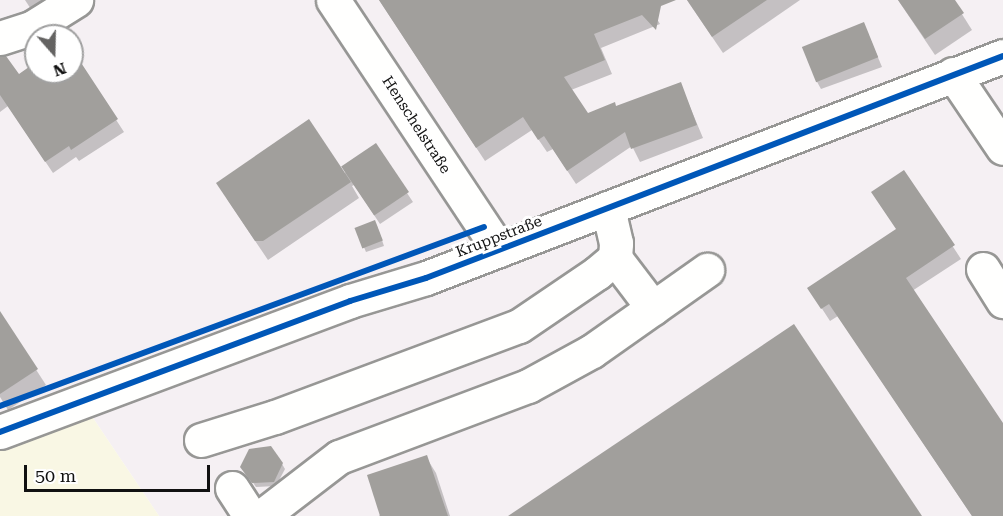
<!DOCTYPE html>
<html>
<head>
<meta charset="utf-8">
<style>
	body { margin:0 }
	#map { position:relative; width:1003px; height:516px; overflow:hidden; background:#fdfcf7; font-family:"Roboto Serif",serif }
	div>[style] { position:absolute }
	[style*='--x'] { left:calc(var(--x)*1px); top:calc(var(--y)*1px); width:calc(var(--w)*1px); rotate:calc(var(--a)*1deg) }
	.industrial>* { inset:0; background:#f5f0f3 }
	.farmland>* { inset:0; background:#f9f7e4 }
	.shadow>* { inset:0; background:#0003 }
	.building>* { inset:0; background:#a19f9c; transform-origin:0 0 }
	.roads { filter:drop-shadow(2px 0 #979795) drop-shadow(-2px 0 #979795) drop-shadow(0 2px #979795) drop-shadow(0 -2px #979795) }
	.minor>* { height:33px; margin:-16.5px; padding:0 16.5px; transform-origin:16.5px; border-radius:16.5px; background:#fffffe }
	.cycleway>* { height:6px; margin:-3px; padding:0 3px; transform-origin:3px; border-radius:3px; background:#0057b8 }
	span { translate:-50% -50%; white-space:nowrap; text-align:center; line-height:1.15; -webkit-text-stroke:6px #fff; paint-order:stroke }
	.street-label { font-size:15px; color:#111 }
	.north { position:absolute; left:24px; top:24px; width:60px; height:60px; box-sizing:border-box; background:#fff; border:2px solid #a0a0a0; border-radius:50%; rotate:160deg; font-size:16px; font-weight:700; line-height:24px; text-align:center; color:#111 }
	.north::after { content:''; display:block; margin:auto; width:21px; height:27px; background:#646362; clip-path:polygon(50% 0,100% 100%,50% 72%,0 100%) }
	.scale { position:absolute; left:24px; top:465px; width:186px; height:27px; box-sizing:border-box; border:3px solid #111; border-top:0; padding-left:8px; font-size:18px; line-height:21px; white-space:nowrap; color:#111; -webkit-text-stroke:4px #fff; paint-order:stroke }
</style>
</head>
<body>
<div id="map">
	<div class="industrial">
		<div style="clip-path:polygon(evenodd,0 0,1003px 0,1003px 516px,159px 516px,91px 415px,0 443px,0 0,36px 36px,72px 36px,72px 72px,36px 72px,36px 36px)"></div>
	</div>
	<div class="farmland">
		<div style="clip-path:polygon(91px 415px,159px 516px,0 516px,0 449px)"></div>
	</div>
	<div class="shadow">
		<div style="clip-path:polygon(25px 0,65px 0,38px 20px)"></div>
		<div style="clip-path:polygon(379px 0,646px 0,660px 24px,601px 48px,612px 74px,571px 90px,588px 115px,616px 107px,680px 83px,703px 138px,640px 162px,632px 146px,576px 184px,553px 149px,547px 152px,532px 130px,485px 161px)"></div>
		<div style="clip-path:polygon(687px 0,800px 0,723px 53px)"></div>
		<div style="clip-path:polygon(898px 0,953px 0,972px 30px,935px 55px)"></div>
		<div style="clip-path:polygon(864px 24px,882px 67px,821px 89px,816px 80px)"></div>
		<div style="clip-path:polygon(72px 52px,124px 132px,79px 161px,76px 157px,53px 173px,8px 106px,0 112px,0 57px,18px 76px,36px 64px,36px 72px,72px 72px)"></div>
		<div style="clip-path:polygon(375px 145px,413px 202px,380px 224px,354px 185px,352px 186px,359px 198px,268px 260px,227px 199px,344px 174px)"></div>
		<div style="clip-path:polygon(904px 172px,961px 259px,912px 291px,1003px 426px,1003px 516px,972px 516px,838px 316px,830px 321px,817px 301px,897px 230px)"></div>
		<div style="clip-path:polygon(377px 226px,384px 246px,366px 252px,356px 228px)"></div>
		<div style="clip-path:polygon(0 314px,46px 385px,8px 410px,0 397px)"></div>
		<div style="clip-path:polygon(426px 457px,436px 473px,450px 516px,379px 516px)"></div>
		<div style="clip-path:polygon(282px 464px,285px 469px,276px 486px,256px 487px,245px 471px)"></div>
	</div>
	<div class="building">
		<div style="clip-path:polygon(379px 0,676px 0,661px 6px,656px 30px,642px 15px,594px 34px,605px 60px,564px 77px,588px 113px,615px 102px,616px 106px,681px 82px,697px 125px,631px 149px,625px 132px,567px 171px,544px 136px,538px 140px,523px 117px,476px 148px)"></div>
		<div style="clip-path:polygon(687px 0,767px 0,712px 37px)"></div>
		<div style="clip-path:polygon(898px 0,955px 0,964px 13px,925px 39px)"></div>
		<div style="left:864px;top:22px;width:38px;height:67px;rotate:68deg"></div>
		<div style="clip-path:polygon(72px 49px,118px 119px,71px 150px,69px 146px,45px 162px,0 95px,0 56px,6px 56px,19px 74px,36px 62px,36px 72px,72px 72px)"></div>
		<div style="clip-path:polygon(309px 119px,351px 182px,263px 241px,255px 241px,216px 183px)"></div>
		<div style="left:376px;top:143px;width:59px;height:42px;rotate:56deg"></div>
		<div style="clip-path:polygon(904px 170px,955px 245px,906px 278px,1003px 423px,1003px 516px,972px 516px,829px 304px,821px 309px,807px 288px,896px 229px,871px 192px)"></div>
		<div style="left:375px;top:220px;width:22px;height:22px;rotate:69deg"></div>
		<div style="clip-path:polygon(0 311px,38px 369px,0 394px)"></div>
		<div style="clip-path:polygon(794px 324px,922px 516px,508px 516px)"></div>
		<div style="clip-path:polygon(271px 446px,283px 463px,274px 482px,252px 483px,240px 467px,249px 449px)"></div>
		<div style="clip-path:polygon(427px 455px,448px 516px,380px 516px,367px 475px)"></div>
	</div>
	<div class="roads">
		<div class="minor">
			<div style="--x:333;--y:0;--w:300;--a:56.4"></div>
			<div style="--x:0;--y:38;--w:35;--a:-18"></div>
			<div style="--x:33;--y:27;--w:51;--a:-32.1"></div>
			<div style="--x:953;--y:74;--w:89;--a:56"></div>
			<div style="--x:615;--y:258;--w:63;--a:52.8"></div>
			<div style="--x:983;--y:269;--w:38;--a:58"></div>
			<div style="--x:0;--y:432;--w:374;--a:-20.5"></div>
			<div style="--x:350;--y:301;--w:79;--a:-16.8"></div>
			<div style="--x:426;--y:278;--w:618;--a:-21.04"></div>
			<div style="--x:201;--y:440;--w:77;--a:-17.3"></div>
			<div style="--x:275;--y:417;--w:260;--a:-20.5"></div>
			<div style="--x:519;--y:326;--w:94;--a:-34.2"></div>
			<div style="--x:597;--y:273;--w:23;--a:-40"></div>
			<div style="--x:615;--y:258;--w:15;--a:-86"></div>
			<div style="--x:616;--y:243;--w:36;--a:-103"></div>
			<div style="--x:232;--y:488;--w:33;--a:57"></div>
			<div style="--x:262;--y:516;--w:97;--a:-37.5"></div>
			<div style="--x:339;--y:457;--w:202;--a:-20.6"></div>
			<div style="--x:528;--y:386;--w:73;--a:-28.7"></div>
			<div style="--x:592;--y:351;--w:141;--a:-35.2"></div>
		</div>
	</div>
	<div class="cycleway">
		<div style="--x:0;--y:406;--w:516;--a:-20.3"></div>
		<div style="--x:0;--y:432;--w:374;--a:-20.5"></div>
		<div style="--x:350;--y:301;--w:79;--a:-16.8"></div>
		<div style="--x:426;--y:278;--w:618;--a:-21.04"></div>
	</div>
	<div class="street-label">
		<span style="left:416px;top:125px;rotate:57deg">Henschelstraße</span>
		<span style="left:499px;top:237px;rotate:-21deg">Kruppstraße</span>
	</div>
	<div class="north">N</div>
	<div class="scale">50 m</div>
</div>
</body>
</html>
